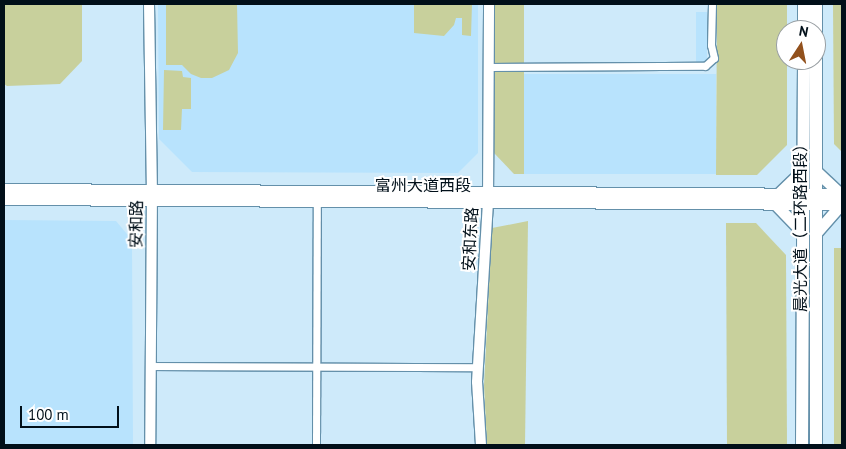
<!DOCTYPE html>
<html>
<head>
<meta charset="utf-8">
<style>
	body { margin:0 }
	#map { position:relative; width:846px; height:449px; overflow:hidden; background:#ceeafa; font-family:"PT Sans","Noto Sans SC",sans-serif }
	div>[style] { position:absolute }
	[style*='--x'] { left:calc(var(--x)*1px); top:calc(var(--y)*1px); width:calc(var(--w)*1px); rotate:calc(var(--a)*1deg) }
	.built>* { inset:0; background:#b8e3fd; transform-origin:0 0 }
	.green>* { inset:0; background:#c8d09c; transform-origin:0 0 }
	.roads { filter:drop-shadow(1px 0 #6490aa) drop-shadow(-1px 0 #6490aa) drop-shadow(0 1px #6490aa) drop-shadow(0 -1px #6490aa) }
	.street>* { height:7px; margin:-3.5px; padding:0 3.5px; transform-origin:3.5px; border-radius:3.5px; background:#fff }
	.secondary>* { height:10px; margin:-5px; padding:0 5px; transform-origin:5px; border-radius:5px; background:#fff }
	.primary>* { height:11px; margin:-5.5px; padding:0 5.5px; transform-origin:5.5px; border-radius:5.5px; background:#fff }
	.highway>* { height:12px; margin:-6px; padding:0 6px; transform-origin:6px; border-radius:6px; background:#fff }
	span { translate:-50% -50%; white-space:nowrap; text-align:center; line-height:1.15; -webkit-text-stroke:4px #fff; paint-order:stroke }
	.street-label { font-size:16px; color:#010f19 }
	.frame { position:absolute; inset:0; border:5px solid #010f19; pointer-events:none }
	.north { position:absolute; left:776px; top:20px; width:50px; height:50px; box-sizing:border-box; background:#fff; border:1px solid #999fa3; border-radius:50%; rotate:11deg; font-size:14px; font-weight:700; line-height:20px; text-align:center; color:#010f19 }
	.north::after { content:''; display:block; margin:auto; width:18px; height:22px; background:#92511d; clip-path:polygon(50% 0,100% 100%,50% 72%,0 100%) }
	.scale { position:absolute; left:20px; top:406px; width:99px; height:22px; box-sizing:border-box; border:2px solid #010f19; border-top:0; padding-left:6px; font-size:15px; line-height:18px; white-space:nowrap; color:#010f19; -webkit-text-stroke:4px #fff; paint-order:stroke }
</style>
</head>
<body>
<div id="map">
	<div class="built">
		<div style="clip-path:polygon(158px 4px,478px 4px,478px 153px,458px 173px,192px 172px,159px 139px)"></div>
		<div style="left:696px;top:12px;width:11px;height:51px"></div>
		<div style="left:524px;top:74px;width:192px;height:100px"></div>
		<div style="clip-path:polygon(4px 220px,116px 221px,132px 240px,133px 445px,4px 445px)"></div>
	</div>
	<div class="green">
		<div style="clip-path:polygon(4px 4px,82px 4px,82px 61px,60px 84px,7px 86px,4px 84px)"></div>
		<div style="clip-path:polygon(166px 4px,237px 4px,238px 53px,229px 70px,212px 78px,201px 78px,191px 74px,182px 65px,166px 65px)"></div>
		<div style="clip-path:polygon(414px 4px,472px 4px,471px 36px,462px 35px,462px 18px,456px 18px,454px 25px,444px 36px,414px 33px)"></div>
		<div style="clip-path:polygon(495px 4px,524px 4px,524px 174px,514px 174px,494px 153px)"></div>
		<div style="clip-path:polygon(717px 4px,787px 4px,787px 145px,757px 175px,716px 175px)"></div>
		<div style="clip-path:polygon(833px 4px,842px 4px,842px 152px,834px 144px)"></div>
		<div style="clip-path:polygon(164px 70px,182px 71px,183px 77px,191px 78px,191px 109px,182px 109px,181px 130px,163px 130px)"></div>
		<div style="clip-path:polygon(528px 221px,525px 445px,487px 445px,484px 385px,492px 228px)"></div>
		<div style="clip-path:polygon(726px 223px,756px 223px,786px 255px,787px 445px,727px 445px)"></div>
		<div style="left:842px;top:248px;width:197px;height:8px;rotate:90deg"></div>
	</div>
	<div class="roads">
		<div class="street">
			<div style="--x:489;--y:67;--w:216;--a:-0.3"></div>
			<div style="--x:705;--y:66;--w:12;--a:-42"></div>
			<div style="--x:714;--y:58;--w:13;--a:-103"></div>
			<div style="--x:711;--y:45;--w:41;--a:-88.6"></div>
			<div style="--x:150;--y:366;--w:328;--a:0.2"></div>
			<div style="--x:316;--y:445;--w:244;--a:-89.8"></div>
		</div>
		<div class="secondary">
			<div style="--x:149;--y:4;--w:186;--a:89.1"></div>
			<div style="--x:152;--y:190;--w:255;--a:90.4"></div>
			<div style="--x:481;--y:445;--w:63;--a:-93.6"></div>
			<div style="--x:477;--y:382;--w:180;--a:-86.5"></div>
			<div style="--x:488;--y:202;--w:198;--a:-89.7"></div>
		</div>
		<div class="primary">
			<div style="--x:816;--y:171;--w:34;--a:43"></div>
			<div style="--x:4;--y:189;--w:838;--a:0.34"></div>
			<div style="--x:778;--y:194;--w:35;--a:-44"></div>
			<div style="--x:4;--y:199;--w:838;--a:0.34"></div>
			<div style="--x:775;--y:204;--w:40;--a:46"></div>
			<div style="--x:816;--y:233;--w:38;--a:-49"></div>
		</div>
		<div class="highway">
			<div style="--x:804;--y:30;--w:26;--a:-90"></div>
			<div style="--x:802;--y:445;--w:385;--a:-89.7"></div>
			<div style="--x:816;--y:445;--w:441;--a:-90"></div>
		</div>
	</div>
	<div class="street-label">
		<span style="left:423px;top:185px">富州大道西段</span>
		<span style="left:136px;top:224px;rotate:-89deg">安和路</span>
		<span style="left:800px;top:224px;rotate:-90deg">晨光大道（二环路西段）</span>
		<span style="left:470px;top:239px;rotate:-87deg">安和东路</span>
	</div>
	<div class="frame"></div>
	<div class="north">N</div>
	<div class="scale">100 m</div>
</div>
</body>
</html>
